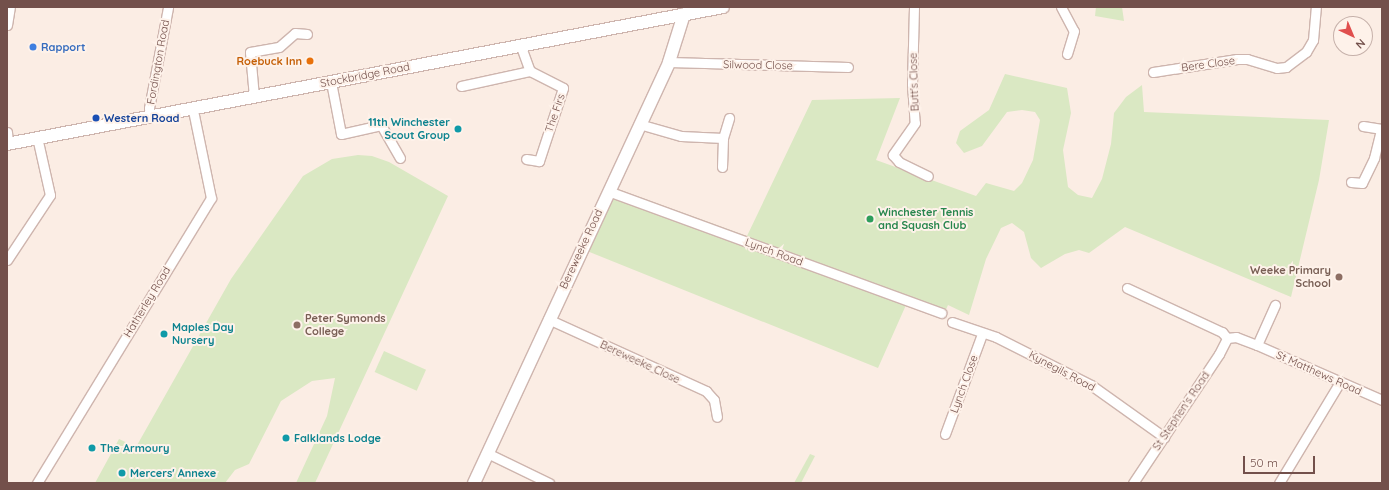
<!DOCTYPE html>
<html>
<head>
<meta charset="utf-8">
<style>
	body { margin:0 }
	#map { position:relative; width:1389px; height:490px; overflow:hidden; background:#fbede4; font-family:Quicksand,sans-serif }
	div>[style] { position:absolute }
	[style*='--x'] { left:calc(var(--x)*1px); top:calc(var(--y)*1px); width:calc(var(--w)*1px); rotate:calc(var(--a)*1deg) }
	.green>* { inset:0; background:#dae8c3; transform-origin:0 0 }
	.roads { filter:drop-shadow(1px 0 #ceb5ae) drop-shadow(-1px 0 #ceb5ae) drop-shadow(0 1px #ceb5ae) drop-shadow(0 -1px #ceb5ae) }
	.street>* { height:9px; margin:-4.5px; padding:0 4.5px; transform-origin:4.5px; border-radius:4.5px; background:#fff }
	.secondary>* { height:12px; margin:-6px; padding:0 6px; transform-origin:6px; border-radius:6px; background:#fff }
	.dots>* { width:11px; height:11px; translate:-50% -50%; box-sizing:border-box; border:2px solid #fef2ea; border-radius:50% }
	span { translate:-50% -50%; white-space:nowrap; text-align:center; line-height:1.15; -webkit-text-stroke:4px #fef2ea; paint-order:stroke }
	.shop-label { font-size:11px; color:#366cbe; font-weight:700 }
	.left { translate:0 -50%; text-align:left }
	.food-label { font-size:11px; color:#c56008; font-weight:700 }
	.right { translate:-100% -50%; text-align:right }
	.street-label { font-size:11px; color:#73504b }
	.transit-label { font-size:11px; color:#164399; font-weight:700 }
	.culture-label { font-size:11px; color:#0d838f; font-weight:700 }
	.leisure-label { font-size:11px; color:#27864d; font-weight:700 }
	.education-label { font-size:11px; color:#785e54; font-weight:700 }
	.frame { position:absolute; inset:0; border:8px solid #73504b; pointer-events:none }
	.north { position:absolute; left:1333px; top:16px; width:40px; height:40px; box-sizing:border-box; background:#fef2ea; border:1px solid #c6b1aa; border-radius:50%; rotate:136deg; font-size:11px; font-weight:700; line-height:16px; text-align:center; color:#73504b }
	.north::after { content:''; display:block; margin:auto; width:14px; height:18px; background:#e04f4e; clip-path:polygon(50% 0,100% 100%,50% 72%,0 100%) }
	.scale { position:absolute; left:1243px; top:456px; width:72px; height:18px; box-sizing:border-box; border:2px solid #73504b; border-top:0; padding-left:5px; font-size:12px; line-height:14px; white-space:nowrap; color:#73504b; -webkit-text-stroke:3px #fef2ea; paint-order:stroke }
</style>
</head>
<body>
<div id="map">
	<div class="green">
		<div style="clip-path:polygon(1096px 7px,1122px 7px,1124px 21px,1095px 16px)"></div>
		<div style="clip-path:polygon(1005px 74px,1067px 88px,1071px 113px,1063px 150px,1068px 187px,1078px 195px,1092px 198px,1102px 179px,1111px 144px,1114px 113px,1126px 97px,1142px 85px,1144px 112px,1329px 120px,1319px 180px,1291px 297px,1125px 227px,1089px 253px,1079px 250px,1065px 254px,1041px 268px,1031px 258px,1024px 232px,1012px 223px,1001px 228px,986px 259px,969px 315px,948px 305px,943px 316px,906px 305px,878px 368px,587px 251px,615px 188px,747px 236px,812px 100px,900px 98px,876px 160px,976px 196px,986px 183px,1014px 191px,1022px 183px,1033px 160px,1040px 120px,1035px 112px,1022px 110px,1007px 112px,982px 146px,964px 153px,956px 143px,960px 131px,989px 110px)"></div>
		<div style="clip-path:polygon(358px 155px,372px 156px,389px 162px,448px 196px,315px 483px,296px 483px,327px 416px,335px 378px,312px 381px,281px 401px,249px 464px,235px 470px,225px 483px,95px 483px,119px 439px,136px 447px,231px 279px,303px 176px,332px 159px)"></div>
		<div style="left:384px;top:351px;width:46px;height:23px;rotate:24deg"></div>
		<div style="clip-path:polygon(810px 454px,815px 456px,801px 483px,794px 483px)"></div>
	</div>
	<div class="roads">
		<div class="street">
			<div style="--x:914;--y:7;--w:77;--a:91.5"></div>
			<div style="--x:912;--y:84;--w:39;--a:86"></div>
			<div style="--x:915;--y:123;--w:39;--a:125"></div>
			<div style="--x:893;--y:155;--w:9;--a:49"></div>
			<div style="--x:899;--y:162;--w:32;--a:26"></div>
			<div style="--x:1061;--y:7;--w:27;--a:62"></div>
			<div style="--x:1074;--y:31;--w:24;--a:107"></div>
			<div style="--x:7;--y:25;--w:18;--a:-81"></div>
			<div style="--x:520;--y:44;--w:29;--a:70"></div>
			<div style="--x:530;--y:71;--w:37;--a:27"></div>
			<div style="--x:563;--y:88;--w:77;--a:108.2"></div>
			<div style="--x:539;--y:161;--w:13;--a:-171"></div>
			<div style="--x:669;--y:62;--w:179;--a:1.6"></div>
			<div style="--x:1153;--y:72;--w:85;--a:-8.8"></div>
			<div style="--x:1237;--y:59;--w:10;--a:0"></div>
			<div style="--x:1247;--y:59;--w:31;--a:17"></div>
			<div style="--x:1277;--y:68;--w:9;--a:-6"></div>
			<div style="--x:1286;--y:67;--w:25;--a:-37"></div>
			<div style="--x:1306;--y:52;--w:14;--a:-60"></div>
			<div style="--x:1313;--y:40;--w:33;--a:-85"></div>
			<div style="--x:331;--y:82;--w:53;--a:79.1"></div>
			<div style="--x:341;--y:134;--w:41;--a:-12.7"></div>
			<div style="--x:381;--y:125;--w:38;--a:60"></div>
			<div style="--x:461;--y:86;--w:71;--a:-12.3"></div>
			<div style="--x:254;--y:97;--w:45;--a:-95.1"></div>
			<div style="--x:250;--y:52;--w:29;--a:-10"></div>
			<div style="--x:279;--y:47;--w:21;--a:-41"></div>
			<div style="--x:295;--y:33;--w:12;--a:5"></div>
			<div style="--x:150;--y:116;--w:8;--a:-97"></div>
			<div style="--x:149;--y:108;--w:103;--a:-79.3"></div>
			<div style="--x:639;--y:124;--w:44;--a:15.9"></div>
			<div style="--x:681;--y:136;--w:42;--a:2.7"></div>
			<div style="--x:723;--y:138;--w:21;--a:-73"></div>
			<div style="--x:1363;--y:126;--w:19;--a:9"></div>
			<div style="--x:7;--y:132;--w:11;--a:85"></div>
			<div style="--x:722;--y:167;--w:29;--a:-88"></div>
			<div style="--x:1351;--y:182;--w:11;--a:5"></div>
			<div style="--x:1362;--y:183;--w:28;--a:-64"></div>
			<div style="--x:1374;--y:158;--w:30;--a:-76"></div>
			<div style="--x:608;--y:191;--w:355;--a:20.1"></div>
			<div style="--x:7;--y:260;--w:78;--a:-56.5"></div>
			<div style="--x:50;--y:195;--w:59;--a:-102.6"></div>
			<div style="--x:1127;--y:288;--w:105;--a:24.9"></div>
			<div style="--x:1222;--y:332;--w:8;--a:50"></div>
			<div style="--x:1227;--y:338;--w:9;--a:-6"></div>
			<div style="--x:1236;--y:337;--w:22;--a:21"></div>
			<div style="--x:1257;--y:345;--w:137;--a:23.7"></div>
			<div style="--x:548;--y:319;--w:174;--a:24.5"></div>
			<div style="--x:706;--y:391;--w:12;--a:48"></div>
			<div style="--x:714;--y:400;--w:17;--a:80"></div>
			<div style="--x:952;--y:322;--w:46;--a:18.8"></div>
			<div style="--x:996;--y:337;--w:106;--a:26.8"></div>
			<div style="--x:1091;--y:385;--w:90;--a:35.5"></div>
			<div style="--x:1257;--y:345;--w:44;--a:-65.8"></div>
			<div style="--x:945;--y:434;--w:107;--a:-69.7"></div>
			<div style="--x:487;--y:453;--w:69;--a:25.8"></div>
			<div style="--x:37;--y:483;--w:334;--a:-58.6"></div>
			<div style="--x:211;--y:198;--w:90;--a:-101.6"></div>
			<div style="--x:1133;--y:483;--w:155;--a:-56.3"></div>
			<div style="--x:1219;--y:354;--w:18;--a:-63"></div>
			<div style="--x:1279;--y:483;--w:118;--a:-58.9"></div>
		</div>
		<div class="secondary">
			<div style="--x:7;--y:144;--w:729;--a:-10.83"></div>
			<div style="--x:474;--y:483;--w:464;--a:-65.1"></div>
			<div style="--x:669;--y:62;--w:50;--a:-72.6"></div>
		</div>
	</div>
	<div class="dots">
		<div style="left:33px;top:47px;background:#3f7fe0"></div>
		<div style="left:310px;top:61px;background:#e8710a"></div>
		<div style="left:96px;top:118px;background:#1a4fb4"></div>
		<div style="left:458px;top:129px;background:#0f9aa8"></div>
		<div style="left:870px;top:219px;background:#2e9e5b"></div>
		<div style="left:1339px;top:277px;background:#8d6e63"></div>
		<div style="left:297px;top:325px;background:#8d6e63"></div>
		<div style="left:164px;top:334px;background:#0f9aa8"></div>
		<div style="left:286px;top:438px;background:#0f9aa8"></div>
		<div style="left:92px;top:448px;background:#0f9aa8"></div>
		<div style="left:122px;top:473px;background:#0f9aa8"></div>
	</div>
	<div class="shop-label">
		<span class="left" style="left:41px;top:47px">Rapport</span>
	</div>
	<div class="food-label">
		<span class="right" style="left:302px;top:61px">Roebuck Inn</span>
	</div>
	<div class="street-label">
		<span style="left:158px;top:62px;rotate:-80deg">Fordington Road</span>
		<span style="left:1208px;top:64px;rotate:-8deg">Bere Close</span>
		<span style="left:758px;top:65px;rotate:1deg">Silwood Close</span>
		<span style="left:365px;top:75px;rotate:-11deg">Stockbridge Road</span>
		<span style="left:914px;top:82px;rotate:-92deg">Butt's Close</span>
		<span style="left:555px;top:113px;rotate:-71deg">The Firs</span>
		<span style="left:581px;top:249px;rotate:-65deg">Bereweeke Road</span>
		<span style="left:774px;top:252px;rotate:20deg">Lynch Road</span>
		<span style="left:147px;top:302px;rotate:-59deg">Hatherley Road</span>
		<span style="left:640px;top:362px;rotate:25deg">Bereweeke Close</span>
		<span style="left:1062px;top:371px;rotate:28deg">Kynegils Road</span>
		<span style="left:1319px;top:373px;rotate:24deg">St Matthews Road</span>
		<span style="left:964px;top:384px;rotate:-70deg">Lynch Close</span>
		<span style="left:1181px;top:411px;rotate:-56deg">St Stephen's Road</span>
	</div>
	<div class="transit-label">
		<span class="left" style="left:104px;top:118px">Western Road</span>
	</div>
	<div class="culture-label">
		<span class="right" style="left:450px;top:129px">11th Winchester<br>Scout Group</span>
		<span class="left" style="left:172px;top:334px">Maples Day<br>Nursery</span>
		<span class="left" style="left:294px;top:438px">Falklands Lodge</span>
		<span class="left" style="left:100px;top:448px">The Armoury</span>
		<span class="left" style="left:130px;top:473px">Mercers' Annexe</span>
	</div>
	<div class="leisure-label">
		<span class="left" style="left:878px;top:219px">Winchester Tennis<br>and Squash Club</span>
	</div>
	<div class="education-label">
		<span class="right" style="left:1331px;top:277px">Weeke Primary<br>School</span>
		<span class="left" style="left:305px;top:325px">Peter Symonds<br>College</span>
	</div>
	<div class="frame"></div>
	<div class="north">N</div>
	<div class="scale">50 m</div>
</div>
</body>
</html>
